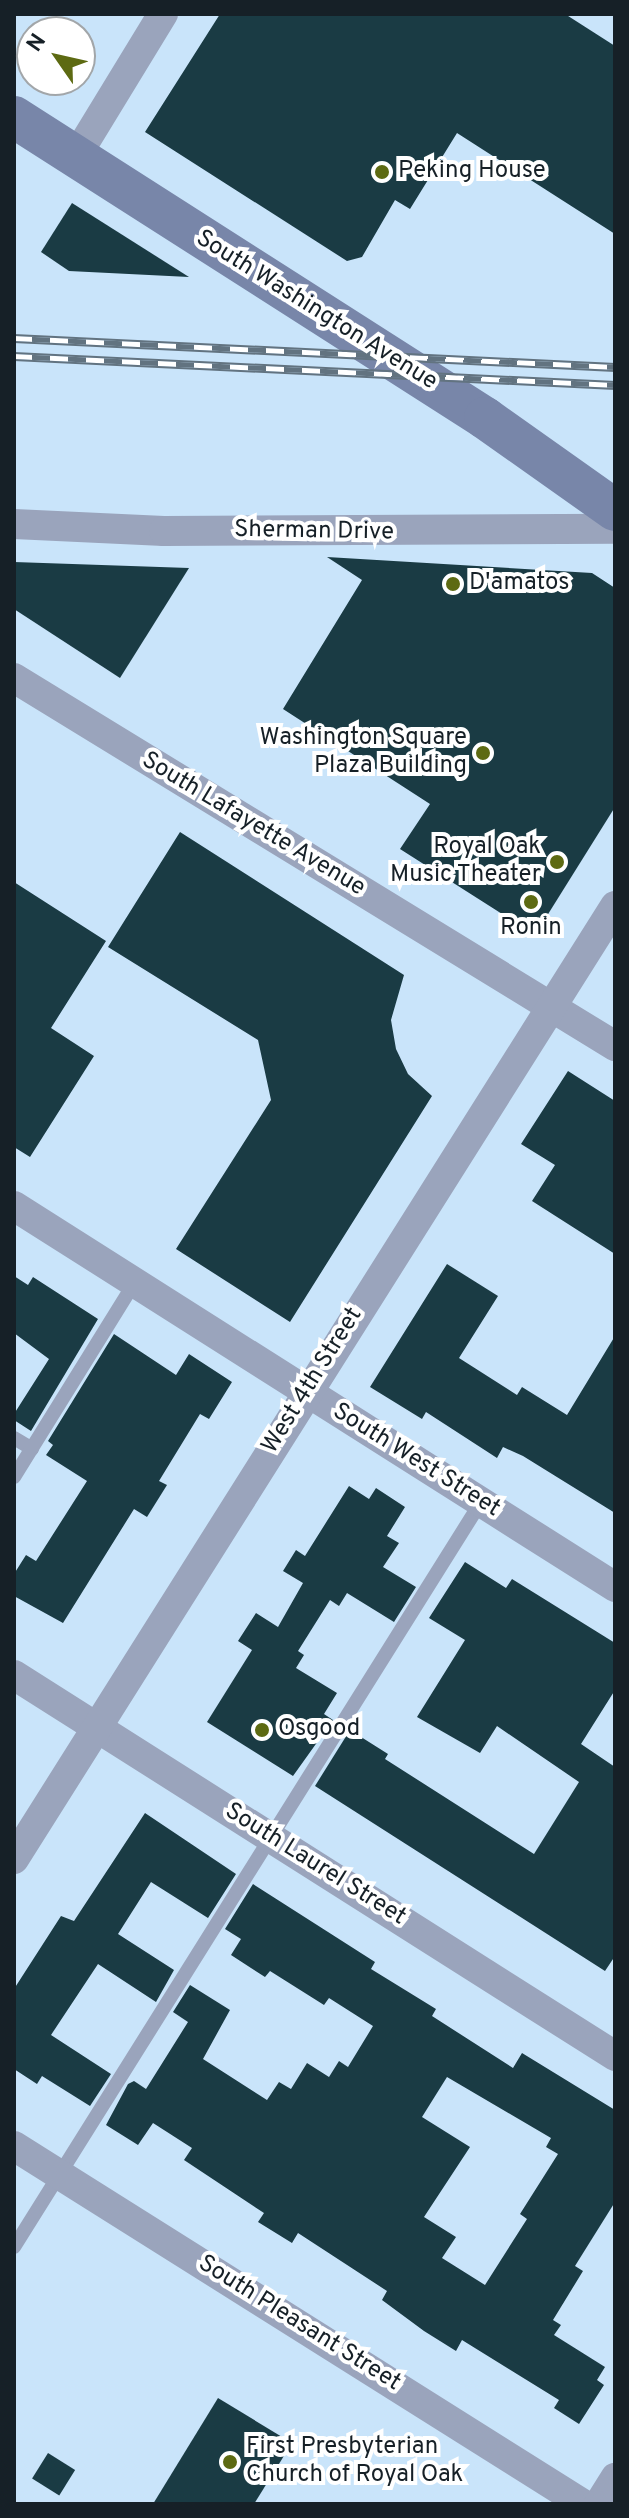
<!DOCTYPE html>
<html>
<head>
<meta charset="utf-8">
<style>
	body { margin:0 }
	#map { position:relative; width:629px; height:2518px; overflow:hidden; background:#c9e4fa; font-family:Overpass,sans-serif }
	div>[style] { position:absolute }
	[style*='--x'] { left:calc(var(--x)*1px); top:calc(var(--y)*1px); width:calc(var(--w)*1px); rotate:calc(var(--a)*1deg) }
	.building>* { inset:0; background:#1a3b44; transform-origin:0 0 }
	.lane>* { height:14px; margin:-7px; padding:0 7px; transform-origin:7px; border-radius:7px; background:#9aa4bc }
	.street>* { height:30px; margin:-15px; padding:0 15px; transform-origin:15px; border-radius:15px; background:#9aa4bc }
	.secondary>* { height:42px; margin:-21px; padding:0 21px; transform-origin:21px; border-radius:21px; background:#7886a9 }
	.rail>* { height:9px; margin-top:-4.5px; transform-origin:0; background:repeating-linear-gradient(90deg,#fff 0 18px,#627380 0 36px); box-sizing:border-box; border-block:2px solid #627380 }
	.dots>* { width:22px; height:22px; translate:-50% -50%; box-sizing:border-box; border:4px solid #fff; border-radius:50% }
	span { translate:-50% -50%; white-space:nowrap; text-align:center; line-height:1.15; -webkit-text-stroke:8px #fff; paint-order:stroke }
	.poi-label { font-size:24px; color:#162027 }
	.left { translate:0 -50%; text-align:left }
	.right { translate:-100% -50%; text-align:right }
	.street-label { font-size:24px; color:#162027 }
	.frame { position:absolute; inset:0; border:16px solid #162027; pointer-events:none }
	.north { position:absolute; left:16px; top:16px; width:80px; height:80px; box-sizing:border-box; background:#fff; border:2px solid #a2a6a9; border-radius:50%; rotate:304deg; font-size:22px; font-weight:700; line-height:32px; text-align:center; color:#162027 }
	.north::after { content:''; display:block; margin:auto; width:28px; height:36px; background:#5d6a12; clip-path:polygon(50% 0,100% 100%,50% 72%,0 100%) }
</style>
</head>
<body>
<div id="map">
	<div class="building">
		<div style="clip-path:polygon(220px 14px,565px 14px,615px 46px,615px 234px,457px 133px,410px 209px,395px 200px,362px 257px,347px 261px,145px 132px)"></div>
		<div style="clip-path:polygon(72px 203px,189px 277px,69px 271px,41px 252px)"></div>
		<div style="clip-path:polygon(327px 557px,592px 573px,615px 588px,615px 807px,535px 935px,400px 849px,430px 804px,283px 709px,362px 580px)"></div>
		<div style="clip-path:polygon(14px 562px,189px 568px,120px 678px,14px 609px)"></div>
		<div style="clip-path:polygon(180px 832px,404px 975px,391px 1020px,396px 1049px,408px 1074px,432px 1096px,290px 1322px,176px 1249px,271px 1100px,258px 1040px,108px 947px)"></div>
		<div style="clip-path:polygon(14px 882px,106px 941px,51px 1028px,94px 1056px,30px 1157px,14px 1147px)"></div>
		<div style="clip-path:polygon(568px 1071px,615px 1101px,615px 1254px,532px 1201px,555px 1165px,521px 1144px)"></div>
		<div style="clip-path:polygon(447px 1264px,498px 1296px,459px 1358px,517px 1395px,522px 1387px,567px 1415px,615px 1336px,615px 1513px,523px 1456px,503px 1447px,497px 1458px,426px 1412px,422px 1419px,370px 1387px)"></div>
		<div style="clip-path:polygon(14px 1276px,28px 1285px,33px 1277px,98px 1319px,31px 1431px,14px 1420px,14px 1414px,49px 1359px,14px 1333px)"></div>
		<div style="clip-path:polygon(114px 1334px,176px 1375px,189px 1354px,232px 1382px,209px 1419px,200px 1414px,159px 1481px,167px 1485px,147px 1517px,134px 1509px,63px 1623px,14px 1596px,14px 1574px,26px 1555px,36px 1561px,87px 1481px,46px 1455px,53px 1445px,48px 1441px)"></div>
		<div style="clip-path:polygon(349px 1486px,369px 1499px,376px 1488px,405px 1507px,387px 1536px,399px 1543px,383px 1567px,416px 1587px,394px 1622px,347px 1593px,339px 1606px,330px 1600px,298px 1651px,304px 1655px,296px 1668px,337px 1693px,324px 1714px,333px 1720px,293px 1776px,207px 1722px,252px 1650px,238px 1641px,256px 1613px,278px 1627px,303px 1583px,283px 1571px,296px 1550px,305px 1556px)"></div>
		<div style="clip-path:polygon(465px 1562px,506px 1588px,512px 1579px,615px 1643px,615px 1690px,581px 1744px,615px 1767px,615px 1956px,605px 1971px,315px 1786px,350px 1730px,388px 1754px,385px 1759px,534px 1854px,579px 1782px,497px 1726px,480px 1753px,417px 1717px,465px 1640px,429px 1618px)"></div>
		<div style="clip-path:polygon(145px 1813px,236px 1874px,208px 1918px,151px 1882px,118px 1934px,174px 1970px,156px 2002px,98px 1964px,51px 2035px,111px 2074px,90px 2106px,42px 2076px,37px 2084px,14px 2069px,14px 1989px,61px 1916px,74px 1921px)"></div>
		<div style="clip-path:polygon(evenodd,253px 1884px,375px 1962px,371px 1969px,436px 2009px,432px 2016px,513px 2068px,522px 2053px,615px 2110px,615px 2202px,575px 2266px,583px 2271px,553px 2320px,561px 2325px,554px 2335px,605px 2367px,597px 2380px,604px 2385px,579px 2424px,554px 2408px,559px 2400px,462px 2340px,456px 2351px,424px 2331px,382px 2300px,387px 2291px,298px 2233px,292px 2243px,258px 2222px,264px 2213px,184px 2160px,192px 2148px,153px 2123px,138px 2145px,106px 2125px,128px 2084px,134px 2081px,146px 2089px,188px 2022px,173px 2012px,190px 1985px,230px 2010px,203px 2059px,267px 2100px,279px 2082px,291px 2089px,307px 2063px,329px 2077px,339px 2061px,348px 2067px,373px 2026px,329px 1998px,324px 2005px,270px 1971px,265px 1977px,231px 1955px,241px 1939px,225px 1929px,253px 1884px,447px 2077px,551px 2138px,546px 2147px,558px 2154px,520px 2214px,527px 2219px,485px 2285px,442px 2258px,456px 2237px,424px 2217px,470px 2147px,422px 2117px,447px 2077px)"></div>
		<div style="clip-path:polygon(218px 2398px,292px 2443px,254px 2504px,153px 2504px)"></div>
		<div style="left:48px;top:2453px;width:32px;height:30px;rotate:32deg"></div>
	</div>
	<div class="lane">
		<div style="--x:14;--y:1438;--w:21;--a:31"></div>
		<div style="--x:14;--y:1477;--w:229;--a:-58.2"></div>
		<div style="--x:14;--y:2247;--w:879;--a:-57.92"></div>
	</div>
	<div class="street">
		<div style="--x:75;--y:158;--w:169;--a:-58.6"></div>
		<div style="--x:14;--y:524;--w:150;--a:2.7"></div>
		<div style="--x:164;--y:531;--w:451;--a:-0.3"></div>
		<div style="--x:14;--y:678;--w:705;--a:31.48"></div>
		<div style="--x:14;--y:1206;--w:712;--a:32.37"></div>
		<div style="--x:14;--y:1675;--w:712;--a:32.37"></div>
		<div style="--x:14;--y:1859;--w:1127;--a:-57.76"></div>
		<div style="--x:14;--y:2146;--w:672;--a:32.18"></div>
		<div style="--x:599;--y:2504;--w:31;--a:-58"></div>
	</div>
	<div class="secondary">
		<div style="--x:14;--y:117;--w:559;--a:32.58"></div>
		<div style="--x:485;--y:418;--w:159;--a:35.3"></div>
	</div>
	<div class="rail">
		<div style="--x:14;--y:338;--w:602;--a:2.76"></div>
		<div style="--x:14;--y:356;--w:602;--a:2.76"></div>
	</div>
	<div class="dots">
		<div style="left:382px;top:172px;background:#5d6a12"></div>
		<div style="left:453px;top:584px;background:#5d6a12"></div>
		<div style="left:483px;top:753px;background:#5d6a12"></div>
		<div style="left:557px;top:862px;background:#5d6a12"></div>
		<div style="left:531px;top:902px;background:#5d6a12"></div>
		<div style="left:262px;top:1730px;background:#5d6a12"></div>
		<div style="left:230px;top:2462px;background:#5d6a12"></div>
	</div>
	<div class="poi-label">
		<span class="left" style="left:398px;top:172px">Peking House</span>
		<span class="left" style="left:469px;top:584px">D'amatos</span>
		<span class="right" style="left:467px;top:753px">Washington Square<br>Plaza Building</span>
		<span class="right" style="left:541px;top:862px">Royal Oak<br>Music Theater</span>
		<span style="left:531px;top:929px">Ronin</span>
		<span class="left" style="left:278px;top:1730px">Osgood</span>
		<span class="left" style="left:246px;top:2462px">First Presbyterian<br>Church of Royal Oak</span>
	</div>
	<div class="street-label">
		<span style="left:316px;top:311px;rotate:32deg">South Washington Avenue</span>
		<span style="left:314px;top:532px;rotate:1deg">Sherman Drive</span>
		<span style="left:253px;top:825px;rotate:31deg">South Lafayette Avenue</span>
		<span style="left:313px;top:1381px;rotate:-58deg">West 4th Street</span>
		<span style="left:416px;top:1461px;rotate:32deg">South West Street</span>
		<span style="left:315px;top:1865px;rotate:32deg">South Laurel Street</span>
		<span style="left:299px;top:2324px;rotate:32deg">South Pleasant Street</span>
	</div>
	<div class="frame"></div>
	<div class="north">N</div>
</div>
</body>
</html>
